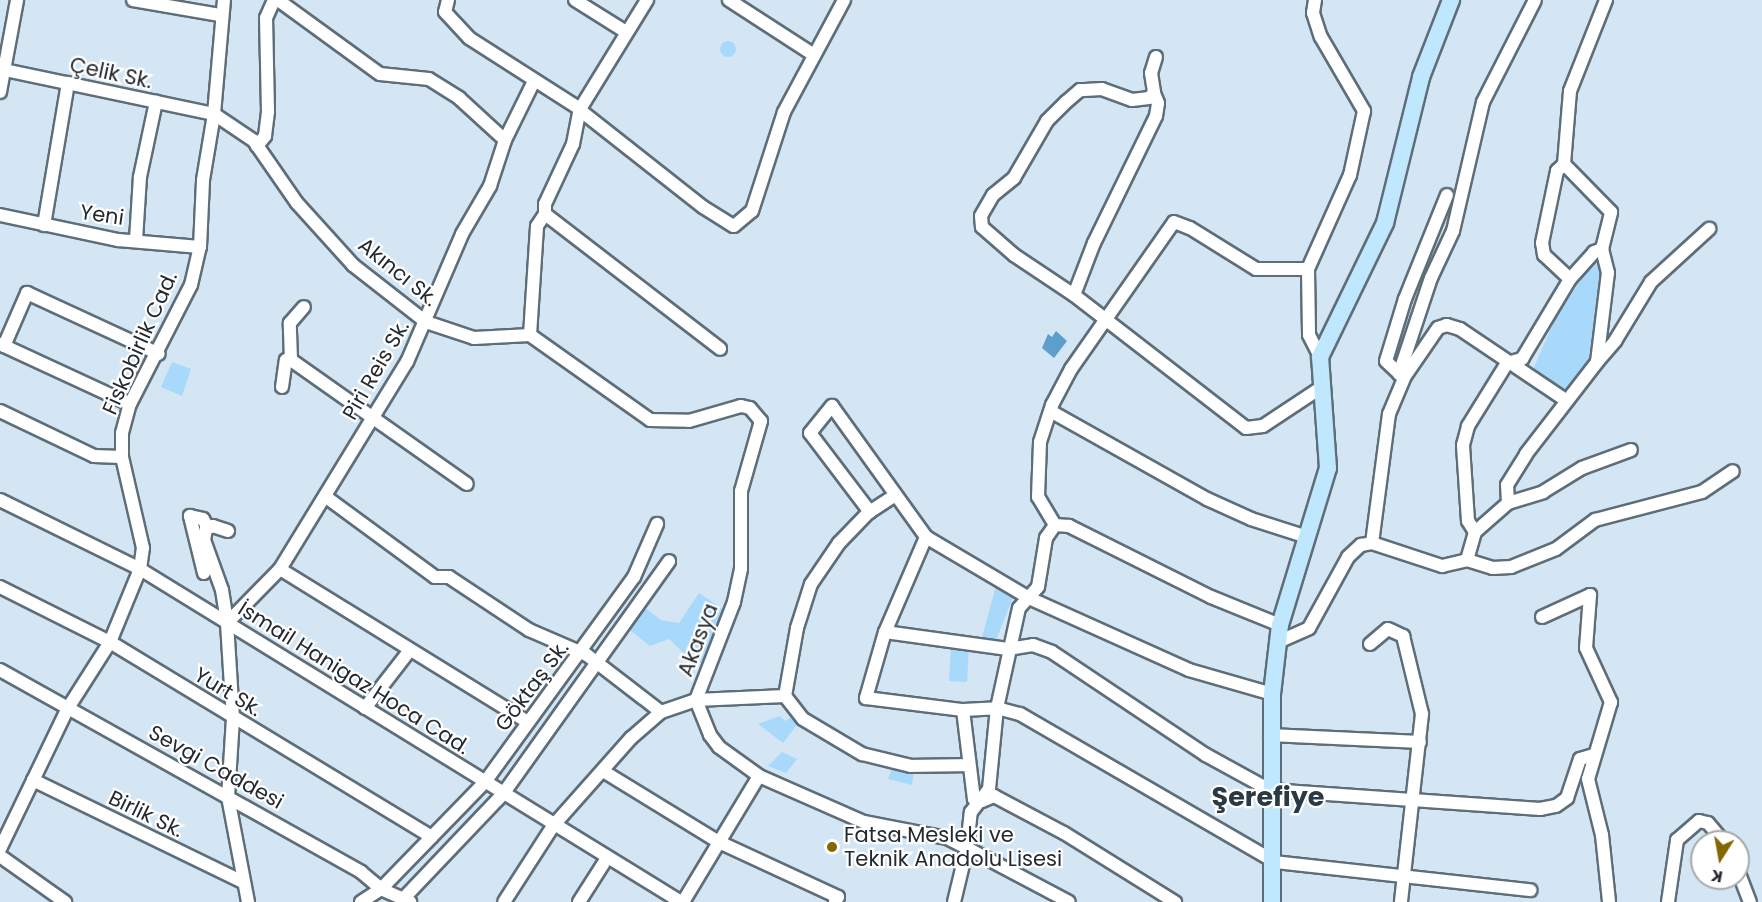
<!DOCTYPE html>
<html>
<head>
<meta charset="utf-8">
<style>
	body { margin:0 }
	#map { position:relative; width:1762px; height:902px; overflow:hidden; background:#d4e6f3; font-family:Poppins,sans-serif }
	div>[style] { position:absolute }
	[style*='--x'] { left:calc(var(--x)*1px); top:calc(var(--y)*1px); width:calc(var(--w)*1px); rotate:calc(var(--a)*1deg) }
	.green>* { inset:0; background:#a8d8fa; transform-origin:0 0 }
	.round { border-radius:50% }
	.water>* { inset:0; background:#5d9fcb }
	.roads { filter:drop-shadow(2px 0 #5e6e79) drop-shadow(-2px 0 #5e6e79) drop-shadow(0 2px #5e6e79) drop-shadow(0 -2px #5e6e79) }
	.street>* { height:12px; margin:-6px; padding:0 6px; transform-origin:6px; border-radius:6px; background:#fff }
	.secondary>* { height:16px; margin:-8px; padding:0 8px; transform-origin:8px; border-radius:8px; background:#bfe8ff }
	.dots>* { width:16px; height:16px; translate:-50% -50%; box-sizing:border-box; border:3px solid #fff; border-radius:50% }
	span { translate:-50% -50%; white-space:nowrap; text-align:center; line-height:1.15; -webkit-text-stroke:4.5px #fff; paint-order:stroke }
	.street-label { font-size:21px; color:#23292e }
	.poi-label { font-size:21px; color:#23292e }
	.left { translate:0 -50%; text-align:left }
	.district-label { font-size:27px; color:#2a3943; font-weight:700 }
	.north { position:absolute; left:1690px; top:830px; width:60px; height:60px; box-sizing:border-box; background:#fff; border:2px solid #a7a9ab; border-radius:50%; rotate:191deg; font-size:16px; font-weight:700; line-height:24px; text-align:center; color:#23292e }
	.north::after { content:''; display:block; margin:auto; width:21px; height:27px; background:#846700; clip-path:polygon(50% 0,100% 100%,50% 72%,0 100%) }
</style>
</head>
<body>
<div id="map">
	<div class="green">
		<div class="round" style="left:720px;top:41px;width:16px;height:16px"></div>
		<div style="clip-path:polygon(1601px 260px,1588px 366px,1564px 394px,1532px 372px,1554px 321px,1583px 276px)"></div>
		<div style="clip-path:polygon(172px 362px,191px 369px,182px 396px,161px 387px)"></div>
		<div style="clip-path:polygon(996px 586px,1014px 595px,996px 640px,982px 637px)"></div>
		<div style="clip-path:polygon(699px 593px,724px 610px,702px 663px,688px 657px,669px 639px,650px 646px,630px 630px,644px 607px,661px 620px,679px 623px)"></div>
		<div style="left:951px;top:645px;width:18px;height:36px;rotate:3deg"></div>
		<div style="clip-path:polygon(794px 715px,799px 722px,783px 743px,758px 724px,780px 716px,785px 721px)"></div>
		<div style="clip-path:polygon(782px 752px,797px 759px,786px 773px,768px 766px)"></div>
		<div style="clip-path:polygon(893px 766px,914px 770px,912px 785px,888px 779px)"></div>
	</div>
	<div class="water">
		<div style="clip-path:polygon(1056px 331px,1067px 341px,1054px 358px,1042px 348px,1048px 334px,1052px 337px)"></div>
	</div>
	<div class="roads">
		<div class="street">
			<div style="--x:133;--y:0;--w:88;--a:9.8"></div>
			<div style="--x:278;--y:0;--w:126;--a:36"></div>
			<div style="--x:380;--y:74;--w:49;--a:5.8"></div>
			<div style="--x:429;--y:79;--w:36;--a:32"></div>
			<div style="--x:459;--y:98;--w:62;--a:42.4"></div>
			<div style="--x:448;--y:0;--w:12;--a:104"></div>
			<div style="--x:445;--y:12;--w:35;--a:47"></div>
			<div style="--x:469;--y:38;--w:132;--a:32.6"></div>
			<div style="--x:575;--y:0;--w:60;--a:32.1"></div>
			<div style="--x:729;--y:0;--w:101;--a:32.9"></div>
			<div style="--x:1315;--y:0;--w:13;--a:99"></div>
			<div style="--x:1313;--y:13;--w:25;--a:72"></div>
			<div style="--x:1321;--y:37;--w:86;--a:59.8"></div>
			<div style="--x:1364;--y:111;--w:66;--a:102.3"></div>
			<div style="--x:1350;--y:175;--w:103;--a:114.1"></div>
			<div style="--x:1308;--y:269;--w:66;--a:89.1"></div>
			<div style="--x:1309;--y:335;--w:25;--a:63"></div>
			<div style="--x:1156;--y:57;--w:17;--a:107"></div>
			<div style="--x:1151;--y:73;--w:20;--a:81"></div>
			<div style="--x:1154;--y:93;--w:7;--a:135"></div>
			<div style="--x:1149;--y:98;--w:17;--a:173"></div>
			<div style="--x:1132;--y:100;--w:32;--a:-160"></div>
			<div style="--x:1102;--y:89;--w:22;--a:177"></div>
			<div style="--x:1080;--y:90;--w:18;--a:139"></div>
			<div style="--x:1066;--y:102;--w:27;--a:135"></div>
			<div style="--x:1047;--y:121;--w:66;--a:120.1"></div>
			<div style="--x:1014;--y:178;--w:27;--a:141"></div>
			<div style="--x:993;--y:195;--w:24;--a:120"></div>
			<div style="--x:981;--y:216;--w:11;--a:85"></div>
			<div style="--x:982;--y:227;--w:43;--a:41.2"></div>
			<div style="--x:1014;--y:255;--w:72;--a:33.7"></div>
			<div style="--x:1074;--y:295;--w:217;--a:37.7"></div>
			<div style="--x:1246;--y:428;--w:17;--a:-7"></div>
			<div style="--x:1263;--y:426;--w:71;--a:-33.5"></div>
			<div style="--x:0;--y:69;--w:219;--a:11.9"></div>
			<div style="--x:214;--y:114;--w:48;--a:34"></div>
			<div style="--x:254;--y:141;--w:75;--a:55.3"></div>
			<div style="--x:297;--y:203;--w:84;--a:47.9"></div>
			<div style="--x:353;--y:265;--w:93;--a:38"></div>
			<div style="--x:426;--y:322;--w:51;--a:18.4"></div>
			<div style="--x:474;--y:338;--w:56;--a:-3.1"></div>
			<div style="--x:530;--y:335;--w:147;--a:35.3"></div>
			<div style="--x:650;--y:420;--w:39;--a:1"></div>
			<div style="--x:689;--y:421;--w:54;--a:-16.1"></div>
			<div style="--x:741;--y:406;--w:9;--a:13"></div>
			<div style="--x:750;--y:408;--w:17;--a:50"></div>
			<div style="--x:761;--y:421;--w:73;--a:105.9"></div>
			<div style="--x:741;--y:491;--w:78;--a:90"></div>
			<div style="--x:741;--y:569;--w:34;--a:102"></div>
			<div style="--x:734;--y:602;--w:105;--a:111.2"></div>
			<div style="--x:696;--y:700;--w:37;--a:161"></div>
			<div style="--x:661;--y:712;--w:40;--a:139"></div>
			<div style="--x:631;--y:738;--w:118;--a:131.6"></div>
			<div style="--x:553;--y:826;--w:90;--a:122.8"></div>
			<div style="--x:0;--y:92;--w:94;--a:-79.5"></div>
			<div style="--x:581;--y:111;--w:155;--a:38.2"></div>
			<div style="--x:703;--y:207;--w:36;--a:32"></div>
			<div style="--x:734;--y:226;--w:23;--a:-40"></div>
			<div style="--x:752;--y:211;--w:104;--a:-72.1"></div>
			<div style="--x:784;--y:112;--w:127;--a:-61.8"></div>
			<div style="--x:257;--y:146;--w:13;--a:-51"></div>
			<div style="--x:265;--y:136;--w:24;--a:-83"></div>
			<div style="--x:268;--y:112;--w:94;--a:-91.2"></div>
			<div style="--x:266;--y:18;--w:20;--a:-66"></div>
			<div style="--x:545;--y:214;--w:221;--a:37.6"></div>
			<div style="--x:0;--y:215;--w:121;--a:12"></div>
			<div style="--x:118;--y:240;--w:82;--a:4.9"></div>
			<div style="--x:44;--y:225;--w:144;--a:-80.4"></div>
			<div style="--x:136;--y:240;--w:63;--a:-86.4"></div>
			<div style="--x:140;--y:177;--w:77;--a:-78"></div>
			<div style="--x:1570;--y:279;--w:35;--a:-137"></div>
			<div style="--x:1544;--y:255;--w:12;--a:-99"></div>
			<div style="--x:1542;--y:243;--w:74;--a:-78.2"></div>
			<div style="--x:1557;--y:171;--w:10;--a:-45"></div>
			<div style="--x:1564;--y:164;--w:73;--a:-85.3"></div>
			<div style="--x:1570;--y:91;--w:98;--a:-68.4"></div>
			<div style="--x:1074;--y:295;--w:56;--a:-69"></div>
			<div style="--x:1094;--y:243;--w:141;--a:-64"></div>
			<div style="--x:1156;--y:116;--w:13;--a:-81"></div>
			<div style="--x:1158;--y:103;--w:11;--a:-112"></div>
			<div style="--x:530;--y:335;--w:109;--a:-86.3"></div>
			<div style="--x:537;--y:226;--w:14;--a:-56"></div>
			<div style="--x:545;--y:214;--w:10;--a:-90"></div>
			<div style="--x:545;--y:204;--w:66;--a:-65"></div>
			<div style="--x:573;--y:144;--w:36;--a:-79"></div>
			<div style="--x:580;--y:109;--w:128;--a:-58.4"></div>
			<div style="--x:0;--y:344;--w:143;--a:24.8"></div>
			<div style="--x:4;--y:346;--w:58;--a:-66.5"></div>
			<div style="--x:27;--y:293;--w:145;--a:24.8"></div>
			<div style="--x:291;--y:360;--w:37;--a:-92"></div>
			<div style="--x:290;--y:323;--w:21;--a:-49"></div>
			<div style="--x:1597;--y:362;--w:28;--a:-49"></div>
			<div style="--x:1615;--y:341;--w:69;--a:-58.6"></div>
			<div style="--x:1651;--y:282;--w:79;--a:-42.4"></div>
			<div style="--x:1507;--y:363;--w:16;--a:-15"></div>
			<div style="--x:1522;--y:359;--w:93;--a:-59"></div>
			<div style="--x:1570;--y:279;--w:36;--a:-48"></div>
			<div style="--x:1594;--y:252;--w:9;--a:-21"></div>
			<div style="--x:1399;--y:374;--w:101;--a:-71.6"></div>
			<div style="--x:1431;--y:278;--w:52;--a:-64.9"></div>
			<div style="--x:1453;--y:231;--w:132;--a:-76.9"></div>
			<div style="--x:1483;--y:102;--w:114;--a:-63"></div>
			<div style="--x:1403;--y:377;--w:23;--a:-137"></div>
			<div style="--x:1386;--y:361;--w:65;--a:-73"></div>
			<div style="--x:1405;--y:299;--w:112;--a:-68"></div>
			<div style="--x:282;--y:387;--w:27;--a:-82"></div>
			<div style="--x:286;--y:360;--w:5;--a:0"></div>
			<div style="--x:291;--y:360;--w:215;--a:35.2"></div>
			<div style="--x:1567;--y:401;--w:129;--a:-146.1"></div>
			<div style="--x:1460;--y:329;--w:14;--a:-163"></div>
			<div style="--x:1447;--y:325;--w:9;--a:162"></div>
			<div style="--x:1438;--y:328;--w:58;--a:124.5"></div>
			<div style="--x:1405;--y:376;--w:41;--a:112.8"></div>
			<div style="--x:1389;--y:414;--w:130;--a:97.5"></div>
			<div style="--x:1372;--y:543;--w:74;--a:18.2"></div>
			<div style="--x:1442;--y:566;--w:26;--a:-13"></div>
			<div style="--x:1467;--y:560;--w:27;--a:17"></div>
			<div style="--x:1493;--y:568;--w:18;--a:-3"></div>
			<div style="--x:1511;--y:567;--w:48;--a:-21.8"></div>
			<div style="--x:1556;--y:549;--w:49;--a:-36.6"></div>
			<div style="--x:1595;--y:520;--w:111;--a:-14.7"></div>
			<div style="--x:1702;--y:492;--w:37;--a:-34"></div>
			<div style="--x:0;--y:411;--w:104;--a:25.6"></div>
			<div style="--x:94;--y:456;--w:28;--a:2"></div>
			<div style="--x:1052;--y:412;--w:178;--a:29.3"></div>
			<div style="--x:1207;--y:499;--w:48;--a:24.4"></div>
			<div style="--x:1251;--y:519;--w:59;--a:17.8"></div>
			<div style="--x:894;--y:496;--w:31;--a:147"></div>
			<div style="--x:868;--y:513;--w:42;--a:134"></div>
			<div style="--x:839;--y:543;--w:50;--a:124.3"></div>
			<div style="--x:811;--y:584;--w:46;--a:107.7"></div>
			<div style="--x:797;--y:628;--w:69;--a:100"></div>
			<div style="--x:785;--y:696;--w:29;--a:52"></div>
			<div style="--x:803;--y:719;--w:69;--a:30.7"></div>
			<div style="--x:862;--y:754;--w:50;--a:13.8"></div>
			<div style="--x:911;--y:766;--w:58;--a:-1"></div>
			<div style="--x:326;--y:497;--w:135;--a:36.3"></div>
			<div style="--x:435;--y:577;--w:14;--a:0"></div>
			<div style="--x:449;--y:577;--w:96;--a:33.5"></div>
			<div style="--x:529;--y:630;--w:63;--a:23.3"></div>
			<div style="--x:587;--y:655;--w:93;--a:37.6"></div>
			<div style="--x:0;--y:500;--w:156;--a:26.2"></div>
			<div style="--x:140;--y:569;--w:635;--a:31.61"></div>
			<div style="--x:1508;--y:503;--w:18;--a:-93"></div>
			<div style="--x:1507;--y:485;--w:36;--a:-58"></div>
			<div style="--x:1526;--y:454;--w:116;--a:-52.3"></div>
			<div style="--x:1597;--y:362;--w:90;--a:-83"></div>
			<div style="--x:1608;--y:273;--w:25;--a:-104"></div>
			<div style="--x:1602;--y:249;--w:38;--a:-76"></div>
			<div style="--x:1611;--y:212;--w:67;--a:-134.4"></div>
			<div style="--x:870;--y:512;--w:99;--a:-127.2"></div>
			<div style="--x:810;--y:433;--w:35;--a:-51"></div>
			<div style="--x:832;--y:406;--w:161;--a:54.3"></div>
			<div style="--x:926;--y:537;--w:120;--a:30.6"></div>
			<div style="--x:1029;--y:598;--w:175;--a:24.2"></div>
			<div style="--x:1189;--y:670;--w:86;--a:16.1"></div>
			<div style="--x:228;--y:531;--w:16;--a:-162"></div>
			<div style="--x:213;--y:526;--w:8;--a:157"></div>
			<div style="--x:206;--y:529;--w:11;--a:100"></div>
			<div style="--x:204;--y:540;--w:53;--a:70.2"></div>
			<div style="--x:222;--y:590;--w:33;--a:81"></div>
			<div style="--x:227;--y:623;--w:95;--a:86.4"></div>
			<div style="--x:233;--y:718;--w:79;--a:93.6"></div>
			<div style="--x:228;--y:797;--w:107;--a:79.2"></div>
			<div style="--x:1475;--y:532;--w:44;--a:-41.3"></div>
			<div style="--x:1508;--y:503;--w:37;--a:-17"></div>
			<div style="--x:1543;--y:492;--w:46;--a:-31.6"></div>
			<div style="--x:1582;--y:468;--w:52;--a:-20.2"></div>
			<div style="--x:926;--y:537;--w:103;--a:113.3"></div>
			<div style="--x:885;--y:632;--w:69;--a:106.1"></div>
			<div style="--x:866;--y:698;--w:98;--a:7.1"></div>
			<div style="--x:963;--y:710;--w:34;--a:-3"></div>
			<div style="--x:997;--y:708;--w:24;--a:15"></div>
			<div style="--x:1020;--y:714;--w:295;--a:30.1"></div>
			<div style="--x:1275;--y:862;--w:257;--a:6.3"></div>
			<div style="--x:1467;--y:560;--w:29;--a:-74"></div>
			<div style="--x:1475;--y:532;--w:13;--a:-122"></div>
			<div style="--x:1468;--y:521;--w:76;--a:-93.8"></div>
			<div style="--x:1463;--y:445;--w:20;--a:-75"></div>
			<div style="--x:1468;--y:426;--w:74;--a:-58.2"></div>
			<div style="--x:280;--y:569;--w:291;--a:31.7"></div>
			<div style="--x:204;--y:573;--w:59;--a:-103.8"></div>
			<div style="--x:190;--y:516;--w:13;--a:13"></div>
			<div style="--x:203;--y:519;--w:10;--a:61"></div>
			<div style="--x:0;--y:587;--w:123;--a:26.6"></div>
			<div style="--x:110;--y:642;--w:376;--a:31.2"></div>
			<div style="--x:1542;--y:617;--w:53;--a:-24.6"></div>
			<div style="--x:1590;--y:595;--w:53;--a:94.3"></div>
			<div style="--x:1586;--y:648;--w:60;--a:65.2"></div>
			<div style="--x:1611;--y:702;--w:80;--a:106.6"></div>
			<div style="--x:1588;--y:779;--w:58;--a:76"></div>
			<div style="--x:1602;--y:835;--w:67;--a:84"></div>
			<div style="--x:227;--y:623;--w:76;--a:-45.5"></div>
			<div style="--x:280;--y:569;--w:243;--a:-58.5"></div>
			<div style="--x:407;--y:362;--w:139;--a:-66.7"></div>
			<div style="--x:462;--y:234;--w:56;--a:-59.7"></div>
			<div style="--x:490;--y:186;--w:48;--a:-71.9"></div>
			<div style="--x:505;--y:140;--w:66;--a:-63.8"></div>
			<div style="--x:1280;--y:625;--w:74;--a:-157.9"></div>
			<div style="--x:1211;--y:597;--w:159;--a:-153.4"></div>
			<div style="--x:1069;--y:526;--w:14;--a:-176"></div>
			<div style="--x:1055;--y:525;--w:33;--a:-121"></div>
			<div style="--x:1038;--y:497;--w:55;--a:-87.9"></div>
			<div style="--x:1040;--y:442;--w:39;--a:-72"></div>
			<div style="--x:1052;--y:405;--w:41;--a:-62.2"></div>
			<div style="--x:1071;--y:369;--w:179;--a:-55"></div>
			<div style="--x:1174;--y:222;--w:17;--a:21"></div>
			<div style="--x:1190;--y:228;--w:78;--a:31.8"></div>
			<div style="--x:1256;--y:269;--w:52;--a:0"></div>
			<div style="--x:885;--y:632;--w:124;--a:7.9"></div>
			<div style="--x:1008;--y:649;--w:25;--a:-9"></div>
			<div style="--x:1033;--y:645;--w:20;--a:20"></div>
			<div style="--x:1052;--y:652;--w:185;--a:33.8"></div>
			<div style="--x:1206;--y:755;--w:73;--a:28.7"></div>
			<div style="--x:1270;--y:790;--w:271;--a:4"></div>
			<div style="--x:1540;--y:809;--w:16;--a:-11"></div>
			<div style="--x:1556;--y:806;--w:14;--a:-36"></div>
			<div style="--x:1567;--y:798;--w:41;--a:-71.6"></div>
			<div style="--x:1580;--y:759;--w:15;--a:-16"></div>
			<div style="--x:1278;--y:642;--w:34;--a:-24"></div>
			<div style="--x:1309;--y:628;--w:81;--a:-61.2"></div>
			<div style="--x:1348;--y:557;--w:18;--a:-43"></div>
			<div style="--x:1361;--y:545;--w:11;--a:-10"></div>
			<div style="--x:1370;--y:644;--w:23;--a:-40"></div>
			<div style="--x:1388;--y:629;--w:17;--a:25"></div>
			<div style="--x:1403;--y:636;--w:80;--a:76.3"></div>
			<div style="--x:1422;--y:714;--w:189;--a:96.4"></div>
			<div style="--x:0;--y:670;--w:414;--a:29.2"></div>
			<div style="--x:361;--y:872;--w:26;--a:40"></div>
			<div style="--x:381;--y:889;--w:32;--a:24"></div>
			<div style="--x:785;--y:696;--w:89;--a:177.4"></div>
			<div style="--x:696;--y:700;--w:38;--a:68"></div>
			<div style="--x:710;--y:735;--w:15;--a:53"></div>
			<div style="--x:719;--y:747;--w:49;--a:35.9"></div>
			<div style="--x:759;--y:776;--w:115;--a:23.7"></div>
			<div style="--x:864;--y:822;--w:85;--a:10.9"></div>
			<div style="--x:947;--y:838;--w:22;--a:27"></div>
			<div style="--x:967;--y:848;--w:36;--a:-84"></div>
			<div style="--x:971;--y:812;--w:29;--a:-52"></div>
			<div style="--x:989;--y:789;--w:81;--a:-84.4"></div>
			<div style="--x:997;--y:708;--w:102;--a:-77.6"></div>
			<div style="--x:1019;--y:608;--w:28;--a:-48"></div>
			<div style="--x:1038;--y:587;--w:50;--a:-80.7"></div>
			<div style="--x:1046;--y:538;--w:16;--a:-55"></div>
			<div style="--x:365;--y:708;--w:73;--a:-52.2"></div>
			<div style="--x:963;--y:710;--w:90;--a:83"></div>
			<div style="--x:974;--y:799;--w:8;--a:14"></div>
			<div style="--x:982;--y:801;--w:13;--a:-23"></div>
			<div style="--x:994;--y:796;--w:79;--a:27.9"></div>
			<div style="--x:1064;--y:833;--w:131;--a:31.9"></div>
			<div style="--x:1270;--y:735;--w:150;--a:2.7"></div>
			<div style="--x:603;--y:771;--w:136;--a:31.5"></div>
			<div style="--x:719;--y:842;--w:131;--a:24.8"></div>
			<div style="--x:838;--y:897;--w:6;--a:121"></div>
			<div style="--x:33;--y:780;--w:233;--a:25.9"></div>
			<div style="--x:0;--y:849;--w:157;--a:-64.3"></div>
			<div style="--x:68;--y:708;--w:78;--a:-57.5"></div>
			<div style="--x:110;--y:642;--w:79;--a:-67.7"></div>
			<div style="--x:140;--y:569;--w:21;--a:-82"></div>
			<div style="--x:143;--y:548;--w:93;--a:-103"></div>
			<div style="--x:122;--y:457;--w:24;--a:-90"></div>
			<div style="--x:122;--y:433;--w:30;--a:-75"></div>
			<div style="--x:130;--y:404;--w:134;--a:-62.9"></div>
			<div style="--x:191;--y:285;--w:39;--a:-77"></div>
			<div style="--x:200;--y:247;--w:67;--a:-87.4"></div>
			<div style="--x:203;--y:180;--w:67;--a:-80.5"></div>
			<div style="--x:214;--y:114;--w:114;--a:-85"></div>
			<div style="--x:0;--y:856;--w:80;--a:35.3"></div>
			<div style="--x:1738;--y:871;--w:33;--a:69"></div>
			<div style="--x:403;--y:899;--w:145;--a:-46.4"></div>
			<div style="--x:503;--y:794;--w:286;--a:-54.5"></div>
			<div style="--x:361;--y:902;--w:24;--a:-33"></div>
			<div style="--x:381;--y:889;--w:149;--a:-45.8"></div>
			<div style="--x:485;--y:782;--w:253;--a:-54"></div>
			<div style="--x:634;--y:577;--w:58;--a:-66.5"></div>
			<div style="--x:579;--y:902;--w:52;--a:-57.5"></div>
			<div style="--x:683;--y:902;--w:147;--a:-58.9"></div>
			<div style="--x:954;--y:902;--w:56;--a:-76.5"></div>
			<div style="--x:967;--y:848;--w:115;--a:27.9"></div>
			<div style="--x:1668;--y:902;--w:63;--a:-81.7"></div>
			<div style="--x:1677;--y:840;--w:29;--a:-41"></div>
			<div style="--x:1699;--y:821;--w:9;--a:13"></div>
			<div style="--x:1708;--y:823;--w:25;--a:50"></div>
		</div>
		<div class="secondary">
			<div style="--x:1272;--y:902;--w:208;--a:-90"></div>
			<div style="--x:1272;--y:694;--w:69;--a:-83.4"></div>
			<div style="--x:1280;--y:625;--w:164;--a:-73"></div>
			<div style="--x:1328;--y:468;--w:111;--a:-94.1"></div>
			<div style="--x:1320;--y:357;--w:149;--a:-64.1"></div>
			<div style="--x:1385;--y:223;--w:150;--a:-76.1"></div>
			<div style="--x:1421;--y:77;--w:83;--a:-68.7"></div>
		</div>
	</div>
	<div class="dots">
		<div style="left:832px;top:847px;background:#846700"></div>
	</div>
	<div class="street-label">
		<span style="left:111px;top:73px;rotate:12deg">Çelik Sk.</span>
		<span style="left:102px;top:215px;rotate:8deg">Yeni</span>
		<span style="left:398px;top:272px;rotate:39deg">Akıncı Sk.</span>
		<span style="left:140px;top:343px;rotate:-66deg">Fiskobirlik Cad.</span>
		<span style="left:376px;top:370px;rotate:-60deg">Piri Reis Sk.</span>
		<span style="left:698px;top:640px;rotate:-69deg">Akasya</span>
		<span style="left:354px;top:678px;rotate:32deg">İsmail Hanigaz Hoca Cad.</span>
		<span style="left:532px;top:686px;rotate:-53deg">Göktaş Sk.</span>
		<span style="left:228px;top:692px;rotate:31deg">Yurt Sk.</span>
		<span style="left:216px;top:767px;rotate:29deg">Sevgi Caddesi</span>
		<span style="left:146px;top:814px;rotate:26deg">Birlik Sk.</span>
	</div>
	<div class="poi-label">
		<span class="left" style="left:844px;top:847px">Fatsa Mesleki ve<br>Teknik Anadolu Lisesi</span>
	</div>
	<div class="district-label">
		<span style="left:1268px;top:797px">Şerefiye</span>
	</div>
	<div class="north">K</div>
</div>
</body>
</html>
